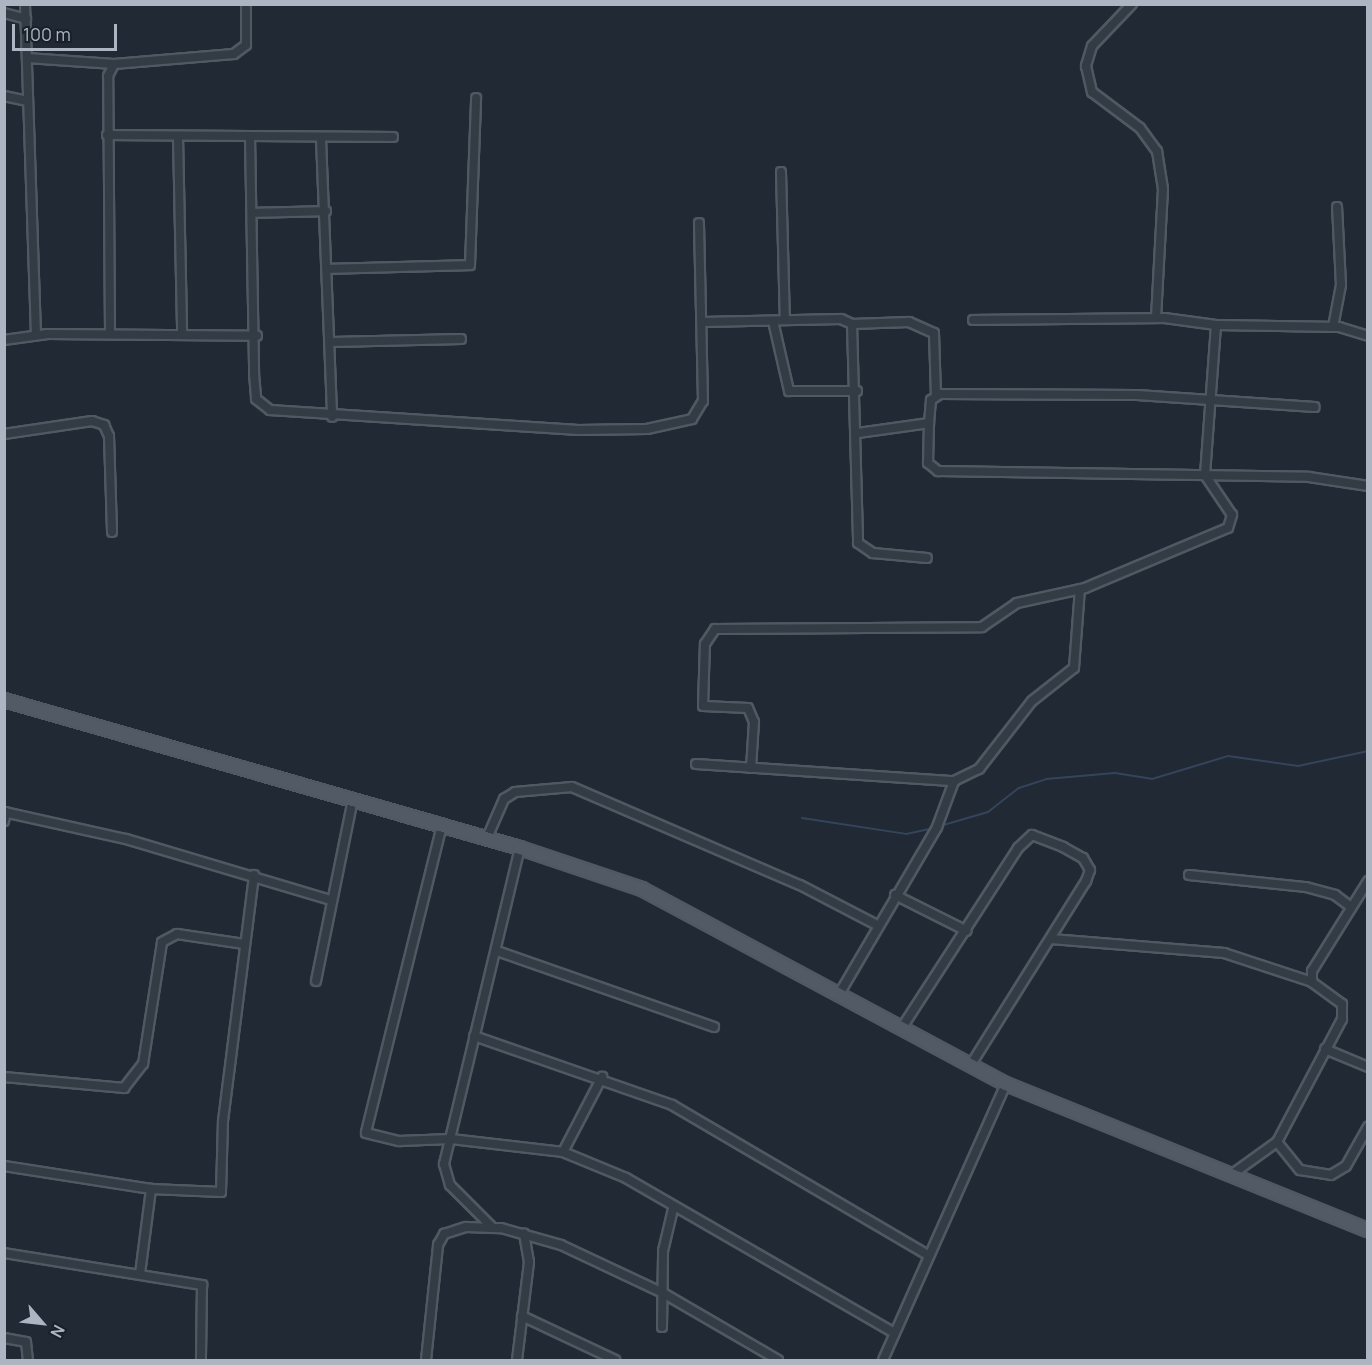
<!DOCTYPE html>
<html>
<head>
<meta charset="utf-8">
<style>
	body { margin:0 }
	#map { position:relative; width:1372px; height:1365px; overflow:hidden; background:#202934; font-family:Manrope,sans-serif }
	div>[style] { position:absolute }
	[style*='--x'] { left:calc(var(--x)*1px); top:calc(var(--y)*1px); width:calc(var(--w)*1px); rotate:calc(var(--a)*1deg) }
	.stream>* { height:2px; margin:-1px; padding:0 1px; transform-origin:1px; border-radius:1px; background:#34455b }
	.roads { filter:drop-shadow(2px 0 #505863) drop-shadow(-2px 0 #505863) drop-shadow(0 2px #505863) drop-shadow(0 -2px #505863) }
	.street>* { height:8px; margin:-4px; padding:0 4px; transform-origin:4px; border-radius:4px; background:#333b45 }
	.primary>* { height:12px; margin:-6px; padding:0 6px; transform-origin:6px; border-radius:6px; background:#515a65 }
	span { translate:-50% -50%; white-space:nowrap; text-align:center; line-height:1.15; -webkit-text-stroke:4.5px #192029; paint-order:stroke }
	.frame { position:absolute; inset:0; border:6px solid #adb5c2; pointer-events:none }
	.north { position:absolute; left:12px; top:1293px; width:60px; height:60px; -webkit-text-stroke:4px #192029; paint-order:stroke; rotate:118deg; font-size:16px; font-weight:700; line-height:24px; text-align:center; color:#adb5c2 }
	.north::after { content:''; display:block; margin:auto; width:21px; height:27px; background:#adb5c2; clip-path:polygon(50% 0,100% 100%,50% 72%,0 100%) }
	.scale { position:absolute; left:12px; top:24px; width:105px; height:27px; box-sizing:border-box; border:3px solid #adb5c2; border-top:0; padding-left:8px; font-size:18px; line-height:21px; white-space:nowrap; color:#adb5c2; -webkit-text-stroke:4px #192029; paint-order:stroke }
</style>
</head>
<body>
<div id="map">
	<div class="stream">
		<div style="--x:802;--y:818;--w:105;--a:8.7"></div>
		<div style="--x:906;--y:834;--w:30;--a:-12"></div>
		<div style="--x:940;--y:826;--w:50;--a:-16.3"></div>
		<div style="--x:988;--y:812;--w:39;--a:-38"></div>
		<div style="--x:1019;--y:788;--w:28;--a:-18"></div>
		<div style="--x:1046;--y:779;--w:69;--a:-5"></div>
		<div style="--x:1115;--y:773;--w:37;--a:9"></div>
		<div style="--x:1152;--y:779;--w:79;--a:-16.8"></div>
		<div style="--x:1228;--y:756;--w:71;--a:8.1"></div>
		<div style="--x:1298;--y:766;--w:72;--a:-12.1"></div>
	</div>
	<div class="roads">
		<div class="street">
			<div style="--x:25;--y:4;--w:331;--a:88.1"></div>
			<div style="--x:1132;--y:4;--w:58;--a:133.6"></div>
			<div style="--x:1092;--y:46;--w:21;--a:107"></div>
			<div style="--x:1086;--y:66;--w:27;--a:77"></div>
			<div style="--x:1092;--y:92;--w:60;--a:36.9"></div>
			<div style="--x:1140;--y:128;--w:29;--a:54"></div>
			<div style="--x:1157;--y:151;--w:38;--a:81"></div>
			<div style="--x:1163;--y:189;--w:129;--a:93.1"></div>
			<div style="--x:4;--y:13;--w:23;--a:15"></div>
			<div style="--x:27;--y:58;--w:87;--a:3.9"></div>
			<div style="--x:114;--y:64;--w:120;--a:-4.8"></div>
			<div style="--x:234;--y:54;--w:15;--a:-37"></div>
			<div style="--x:246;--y:45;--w:41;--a:-90"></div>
			<div style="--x:4;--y:96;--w:24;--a:12"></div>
			<div style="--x:107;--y:135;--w:286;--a:0.4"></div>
			<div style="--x:178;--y:136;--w:198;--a:88.8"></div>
			<div style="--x:250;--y:136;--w:238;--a:89"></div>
			<div style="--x:254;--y:374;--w:25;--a:85"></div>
			<div style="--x:256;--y:399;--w:18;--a:38"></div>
			<div style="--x:270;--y:410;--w:309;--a:3.7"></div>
			<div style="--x:578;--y:430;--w:69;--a:-0.8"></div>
			<div style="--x:647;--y:429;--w:46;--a:-12.5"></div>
			<div style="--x:692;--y:419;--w:21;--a:-59"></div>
			<div style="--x:703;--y:401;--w:178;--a:-91.3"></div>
			<div style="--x:321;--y:139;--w:278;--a:87.7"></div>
			<div style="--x:781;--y:172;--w:148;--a:88.5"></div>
			<div style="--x:252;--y:213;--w:74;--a:-1.5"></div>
			<div style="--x:328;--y:269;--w:142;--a:-1.6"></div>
			<div style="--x:470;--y:265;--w:167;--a:-87.9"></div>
			<div style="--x:773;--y:321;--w:72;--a:77.1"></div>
			<div style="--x:789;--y:391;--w:68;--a:0"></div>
			<div style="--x:703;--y:322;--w:138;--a:-1.2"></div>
			<div style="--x:841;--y:319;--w:12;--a:24"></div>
			<div style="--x:852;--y:324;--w:219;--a:88.4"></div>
			<div style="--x:858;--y:543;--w:18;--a:34"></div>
			<div style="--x:873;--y:553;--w:54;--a:5.3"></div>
			<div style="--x:852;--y:324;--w:57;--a:-2"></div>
			<div style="--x:909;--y:322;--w:27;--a:24"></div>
			<div style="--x:934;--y:333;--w:62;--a:88.2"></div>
			<div style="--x:1216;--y:325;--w:123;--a:0.9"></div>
			<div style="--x:1339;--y:327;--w:30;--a:17"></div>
			<div style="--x:1333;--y:327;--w:43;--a:-79.2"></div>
			<div style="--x:1341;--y:285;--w:78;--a:-92.9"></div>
			<div style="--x:110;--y:333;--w:257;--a:-90.4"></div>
			<div style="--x:108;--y:76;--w:13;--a:-63"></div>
			<div style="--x:4;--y:340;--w:44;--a:-7.8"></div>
			<div style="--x:48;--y:334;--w:209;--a:0.5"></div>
			<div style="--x:332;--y:342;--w:129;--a:-1.3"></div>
			<div style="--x:929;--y:423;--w:40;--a:91.4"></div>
			<div style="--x:928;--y:463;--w:13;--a:39"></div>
			<div style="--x:938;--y:471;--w:371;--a:0.9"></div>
			<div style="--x:1309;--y:477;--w:60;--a:8.7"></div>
			<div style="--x:858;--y:433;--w:72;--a:-8"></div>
			<div style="--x:929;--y:423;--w:23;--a:-85"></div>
			<div style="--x:931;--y:400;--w:11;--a:-34"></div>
			<div style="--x:940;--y:394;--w:197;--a:0.3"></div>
			<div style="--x:1137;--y:395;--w:178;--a:3.9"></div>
			<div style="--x:4;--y:434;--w:89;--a:-8.4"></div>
			<div style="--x:92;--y:421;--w:13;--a:18"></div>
			<div style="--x:104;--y:425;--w:12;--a:66"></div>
			<div style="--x:109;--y:436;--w:96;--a:88.2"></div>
			<div style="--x:696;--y:764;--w:259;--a:3.8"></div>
			<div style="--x:954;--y:781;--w:28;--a:-26"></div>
			<div style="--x:979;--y:769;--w:86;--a:-52.1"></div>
			<div style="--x:1032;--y:701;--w:53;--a:-38.2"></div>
			<div style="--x:1074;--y:668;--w:79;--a:-85.7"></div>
			<div style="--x:751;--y:768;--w:46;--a:-86.3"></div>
			<div style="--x:754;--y:722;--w:15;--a:-113"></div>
			<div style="--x:748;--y:708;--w:45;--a:-177.5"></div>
			<div style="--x:703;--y:706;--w:62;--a:-88.2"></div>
			<div style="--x:705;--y:644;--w:18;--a:-56"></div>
			<div style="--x:715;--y:629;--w:267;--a:-0.4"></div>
			<div style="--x:982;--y:627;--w:42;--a:-34.4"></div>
			<div style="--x:1017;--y:603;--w:70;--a:-12.4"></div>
			<div style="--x:1085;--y:588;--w:155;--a:-22.8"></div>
			<div style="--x:1228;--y:528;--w:14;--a:-73"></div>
			<div style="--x:1232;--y:515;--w:48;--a:-124"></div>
			<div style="--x:1205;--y:475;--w:150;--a:-85.8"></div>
			<div style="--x:1216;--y:325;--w:52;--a:-172.3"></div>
			<div style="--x:1164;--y:318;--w:191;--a:179.4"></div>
			<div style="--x:4;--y:812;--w:125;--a:12.5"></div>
			<div style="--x:126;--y:839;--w:213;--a:16.6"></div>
			<div style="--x:4;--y:821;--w:9;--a:-77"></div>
			<div style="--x:442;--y:825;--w:317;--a:103.9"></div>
			<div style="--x:366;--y:1133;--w:34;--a:14"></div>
			<div style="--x:399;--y:1141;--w:52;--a:-2.2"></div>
			<div style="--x:451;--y:1139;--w:113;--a:6.6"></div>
			<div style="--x:563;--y:1152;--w:68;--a:22.4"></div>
			<div style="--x:626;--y:1178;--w:310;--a:30"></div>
			<div style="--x:487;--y:838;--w:43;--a:-66.4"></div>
			<div style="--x:504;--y:799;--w:13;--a:-32"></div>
			<div style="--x:515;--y:792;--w:57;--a:-5"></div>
			<div style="--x:572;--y:787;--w:248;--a:23.3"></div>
			<div style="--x:800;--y:885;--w:87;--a:27.5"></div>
			<div style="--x:1189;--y:875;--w:118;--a:5.9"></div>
			<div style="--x:1306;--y:887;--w:30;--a:15"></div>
			<div style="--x:1335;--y:895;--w:20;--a:37"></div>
			<div style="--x:895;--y:895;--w:80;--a:26.6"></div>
			<div style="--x:1051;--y:939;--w:174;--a:4.6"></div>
			<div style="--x:1224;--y:953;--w:93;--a:18.2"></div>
			<div style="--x:497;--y:951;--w:230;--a:19.3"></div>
			<div style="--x:316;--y:981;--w:186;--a:-78.5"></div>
			<div style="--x:838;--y:996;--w:196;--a:-59.6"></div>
			<div style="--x:937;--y:827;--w:49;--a:-69.7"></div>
			<div style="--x:901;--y:1029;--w:216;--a:-57.1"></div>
			<div style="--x:1018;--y:848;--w:19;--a:-43"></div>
			<div style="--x:1032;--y:835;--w:33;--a:21"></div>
			<div style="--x:1063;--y:847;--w:23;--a:29"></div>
			<div style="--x:1083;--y:858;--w:14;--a:60"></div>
			<div style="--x:1090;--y:870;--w:12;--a:110"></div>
			<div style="--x:1086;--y:881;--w:218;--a:122.1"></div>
			<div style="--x:474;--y:1036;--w:210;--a:19.2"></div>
			<div style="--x:672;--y:1105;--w:298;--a:30.4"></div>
			<div style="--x:1325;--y:1049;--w:47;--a:22.7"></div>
			<div style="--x:4;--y:1077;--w:121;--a:5.2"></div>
			<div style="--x:124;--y:1088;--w:31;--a:-52"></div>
			<div style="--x:143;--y:1064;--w:123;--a:-81.1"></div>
			<div style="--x:162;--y:942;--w:17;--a:-28"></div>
			<div style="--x:177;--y:934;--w:68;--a:8.5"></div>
			<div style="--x:1277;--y:1142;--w:36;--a:51"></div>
			<div style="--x:1300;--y:1170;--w:31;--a:9"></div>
			<div style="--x:1331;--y:1175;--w:17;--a:-31"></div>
			<div style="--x:1346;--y:1166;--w:45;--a:-60.6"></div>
			<div style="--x:563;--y:1152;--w:85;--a:-62.5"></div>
			<div style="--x:4;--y:1166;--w:149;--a:8.9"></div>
			<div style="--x:151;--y:1189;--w:70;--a:2.5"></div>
			<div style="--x:221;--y:1192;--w:71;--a:-88.4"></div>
			<div style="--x:223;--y:1121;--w:248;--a:-82.8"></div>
			<div style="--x:1231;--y:1175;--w:57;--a:-35.7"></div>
			<div style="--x:1277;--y:1142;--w:139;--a:-62.1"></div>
			<div style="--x:1342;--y:1019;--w:15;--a:-90"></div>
			<div style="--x:1342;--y:1004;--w:37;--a:-144"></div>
			<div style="--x:1312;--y:982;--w:11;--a:-90"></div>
			<div style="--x:1312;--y:971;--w:106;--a:-58.1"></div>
			<div style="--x:493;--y:1228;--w:61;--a:-135"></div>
			<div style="--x:450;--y:1185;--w:22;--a:-106"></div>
			<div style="--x:444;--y:1164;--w:325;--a:-76.5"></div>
			<div style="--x:4;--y:1253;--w:201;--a:9.2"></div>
			<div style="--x:202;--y:1285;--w:75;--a:90.8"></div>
			<div style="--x:140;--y:1274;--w:86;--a:-82.6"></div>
			<div style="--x:522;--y:1316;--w:103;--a:25.3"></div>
			<div style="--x:662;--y:1327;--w:76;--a:-89.2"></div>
			<div style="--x:663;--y:1251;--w:43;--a:-76.6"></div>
			<div style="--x:4;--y:1338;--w:22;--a:10"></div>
			<div style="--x:26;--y:1342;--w:18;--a:84"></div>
			<div style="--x:426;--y:1360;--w:116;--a:-84"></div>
			<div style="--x:438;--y:1245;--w:13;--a:-61"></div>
			<div style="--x:444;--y:1234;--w:23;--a:-18"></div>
			<div style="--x:466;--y:1227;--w:35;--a:2"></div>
			<div style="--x:501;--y:1228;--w:62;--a:15.8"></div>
			<div style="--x:561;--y:1245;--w:113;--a:25.2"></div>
			<div style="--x:663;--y:1293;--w:133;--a:30.2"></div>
			<div style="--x:517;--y:1360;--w:99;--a:-83"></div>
			<div style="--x:529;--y:1262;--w:29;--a:-100"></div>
			<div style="--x:883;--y:1360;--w:302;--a:-66"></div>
		</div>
		<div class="primary">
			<div style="--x:4;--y:700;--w:537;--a:16"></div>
			<div style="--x:520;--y:848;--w:129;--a:18.6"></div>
			<div style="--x:642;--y:889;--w:413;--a:28.2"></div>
			<div style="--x:1006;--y:1084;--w:390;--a:22"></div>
		</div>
	</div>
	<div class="frame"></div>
	<div class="north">N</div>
	<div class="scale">100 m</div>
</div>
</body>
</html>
